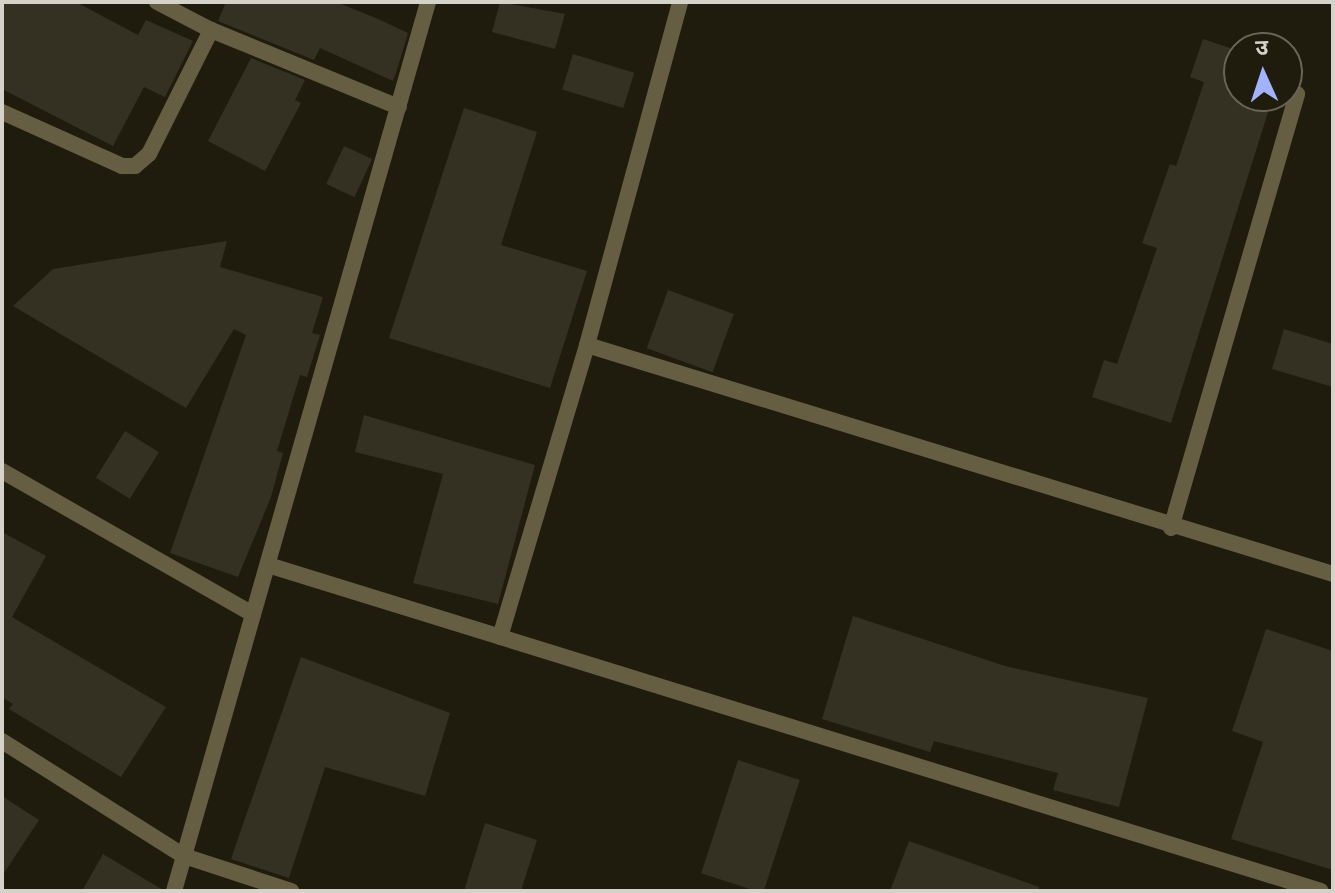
<!DOCTYPE html>
<html>
<head>
<meta charset="utf-8">
<style>
	body { margin:0 }
	#map { position:relative; width:1335px; height:893px; overflow:hidden; background:#1f1c0e; font-family:Overpass,"Noto Sans Devanagari",sans-serif }
	div>[style] { position:absolute }
	[style*='--x'] { left:calc(var(--x)*1px); top:calc(var(--y)*1px); width:calc(var(--w)*1px); rotate:calc(var(--a)*1deg) }
	.building>* { inset:0; background:#343022; transform-origin:0 0 }
	.minor>* { height:16px; margin:-8px; padding:0 8px; transform-origin:8px; border-radius:8px; background:#665e42 }
	span { translate:-50% -50%; white-space:nowrap; text-align:center; line-height:1.15; -webkit-text-stroke:8px #1f1c0e; paint-order:stroke }
	.frame { position:absolute; inset:0; border:4px solid #d4d2c9; pointer-events:none }
	.north { position:absolute; left:1223px; top:32px; width:80px; height:80px; box-sizing:border-box; background:#1f1c0e; border:2px solid #676559; border-radius:50%; rotate:357deg; font-size:22px; font-weight:700; line-height:32px; text-align:center; color:#d4d2c9 }
	.north::after { content:''; display:block; margin:auto; width:28px; height:36px; background:#a3b2fd; clip-path:polygon(50% 0,100% 100%,50% 72%,0 100%) }
</style>
</head>
<body>
<div id="map">
	<div class="building">
		<div style="clip-path:polygon(2px 2px,76px 2px,138px 35px,146px 20px,193px 41px,165px 97px,144px 87px,113px 146px,2px 89px)"></div>
		<div style="clip-path:polygon(226px 2px,336px 2px,376px 18px,408px 33px,396px 73px,393px 81px,320px 48px,314px 60px,218px 21px)"></div>
		<div style="clip-path:polygon(500px 2px,565px 14px,555px 49px,492px 32px)"></div>
		<div style="clip-path:polygon(1203px 39px,1239px 51px,1239px 96px,1273px 96px,1171px 423px,1092px 397px,1104px 360px,1117px 364px,1157px 248px,1142px 243px,1170px 164px,1176px 166px,1204px 82px,1190px 77px)"></div>
		<div style="left:573px;top:54px;width:64px;height:37px;rotate:17deg"></div>
		<div style="clip-path:polygon(251px 58px,305px 80px,295px 100px,301px 103px,265px 171px,208px 141px)"></div>
		<div style="clip-path:polygon(464px 108px,537px 132px,501px 245px,587px 271px,550px 388px,389px 338px)"></div>
		<div style="left:344px;top:146px;width:31px;height:42px;rotate:25deg"></div>
		<div style="clip-path:polygon(227px 241px,220px 267px,323px 297px,312px 333px,320px 335px,307px 377px,300px 375px,277px 451px,283px 453px,271px 497px,238px 577px,170px 553px,246px 335px,234px 329px,186px 408px,13px 306px,53px 269px)"></div>
		<div style="left:668px;top:290px;width:70px;height:62px;rotate:20deg"></div>
		<div style="clip-path:polygon(1284px 329px,1333px 344px,1333px 387px,1272px 369px)"></div>
		<div style="clip-path:polygon(364px 415px,535px 465px,498px 604px,413px 583px,443px 474px,355px 452px)"></div>
		<div style="left:125px;top:431px;width:40px;height:55px;rotate:32deg"></div>
		<div style="clip-path:polygon(2px 532px,46px 556px,12px 617px,166px 707px,121px 777px,9px 709px,13px 704px,2px 697px)"></div>
		<div style="clip-path:polygon(853px 616px,1005px 666px,1148px 698px,1119px 807px,1053px 790px,1058px 773px,934px 741px,930px 752px,822px 719px)"></div>
		<div style="clip-path:polygon(1266px 629px,1333px 651px,1333px 870px,1231px 839px,1263px 742px,1232px 731px)"></div>
		<div style="clip-path:polygon(301px 657px,450px 713px,425px 796px,325px 767px,289px 878px,231px 859px)"></div>
		<div style="left:738px;top:760px;width:65px;height:119px;rotate:18deg"></div>
		<div style="clip-path:polygon(2px 796px,39px 820px,2px 876px)"></div>
		<div style="clip-path:polygon(485px 823px,537px 840px,521px 891px,464px 891px)"></div>
		<div style="clip-path:polygon(909px 841px,1039px 887px,1039px 891px,890px 891px)"></div>
		<div style="clip-path:polygon(103px 854px,163px 890px,163px 891px,82px 891px)"></div>
	</div>
	<div class="minor">
		<div style="--x:157;--y:2;--w:61;--a:27.4"></div>
		<div style="--x:211;--y:30;--w:203;--a:22.3"></div>
		<div style="--x:2;--y:112;--w:132;--a:24.2"></div>
		<div style="--x:122;--y:166;--w:13;--a:0"></div>
		<div style="--x:135;--y:166;--w:18;--a:-41"></div>
		<div style="--x:149;--y:154;--w:139;--a:-63.4"></div>
		<div style="--x:587;--y:345;--w:780;--a:17.06"></div>
		<div style="--x:2;--y:471;--w:289;--a:29.7"></div>
		<div style="--x:1171;--y:528;--w:452;--a:-73.8"></div>
		<div style="--x:268;--y:565;--w:1102;--a:17.2"></div>
		<div style="--x:500;--y:637;--w:305;--a:-73.4"></div>
		<div style="--x:587;--y:345;--w:355;--a:-74.8"></div>
		<div style="--x:2;--y:741;--w:215;--a:32.3"></div>
		<div style="--x:184;--y:856;--w:113;--a:18.1"></div>
		<div style="--x:174;--y:891;--w:925;--a:-74.05"></div>
	</div>
	<div class="frame"></div>
	<div class="north">उ</div>
</div>
</body>
</html>
